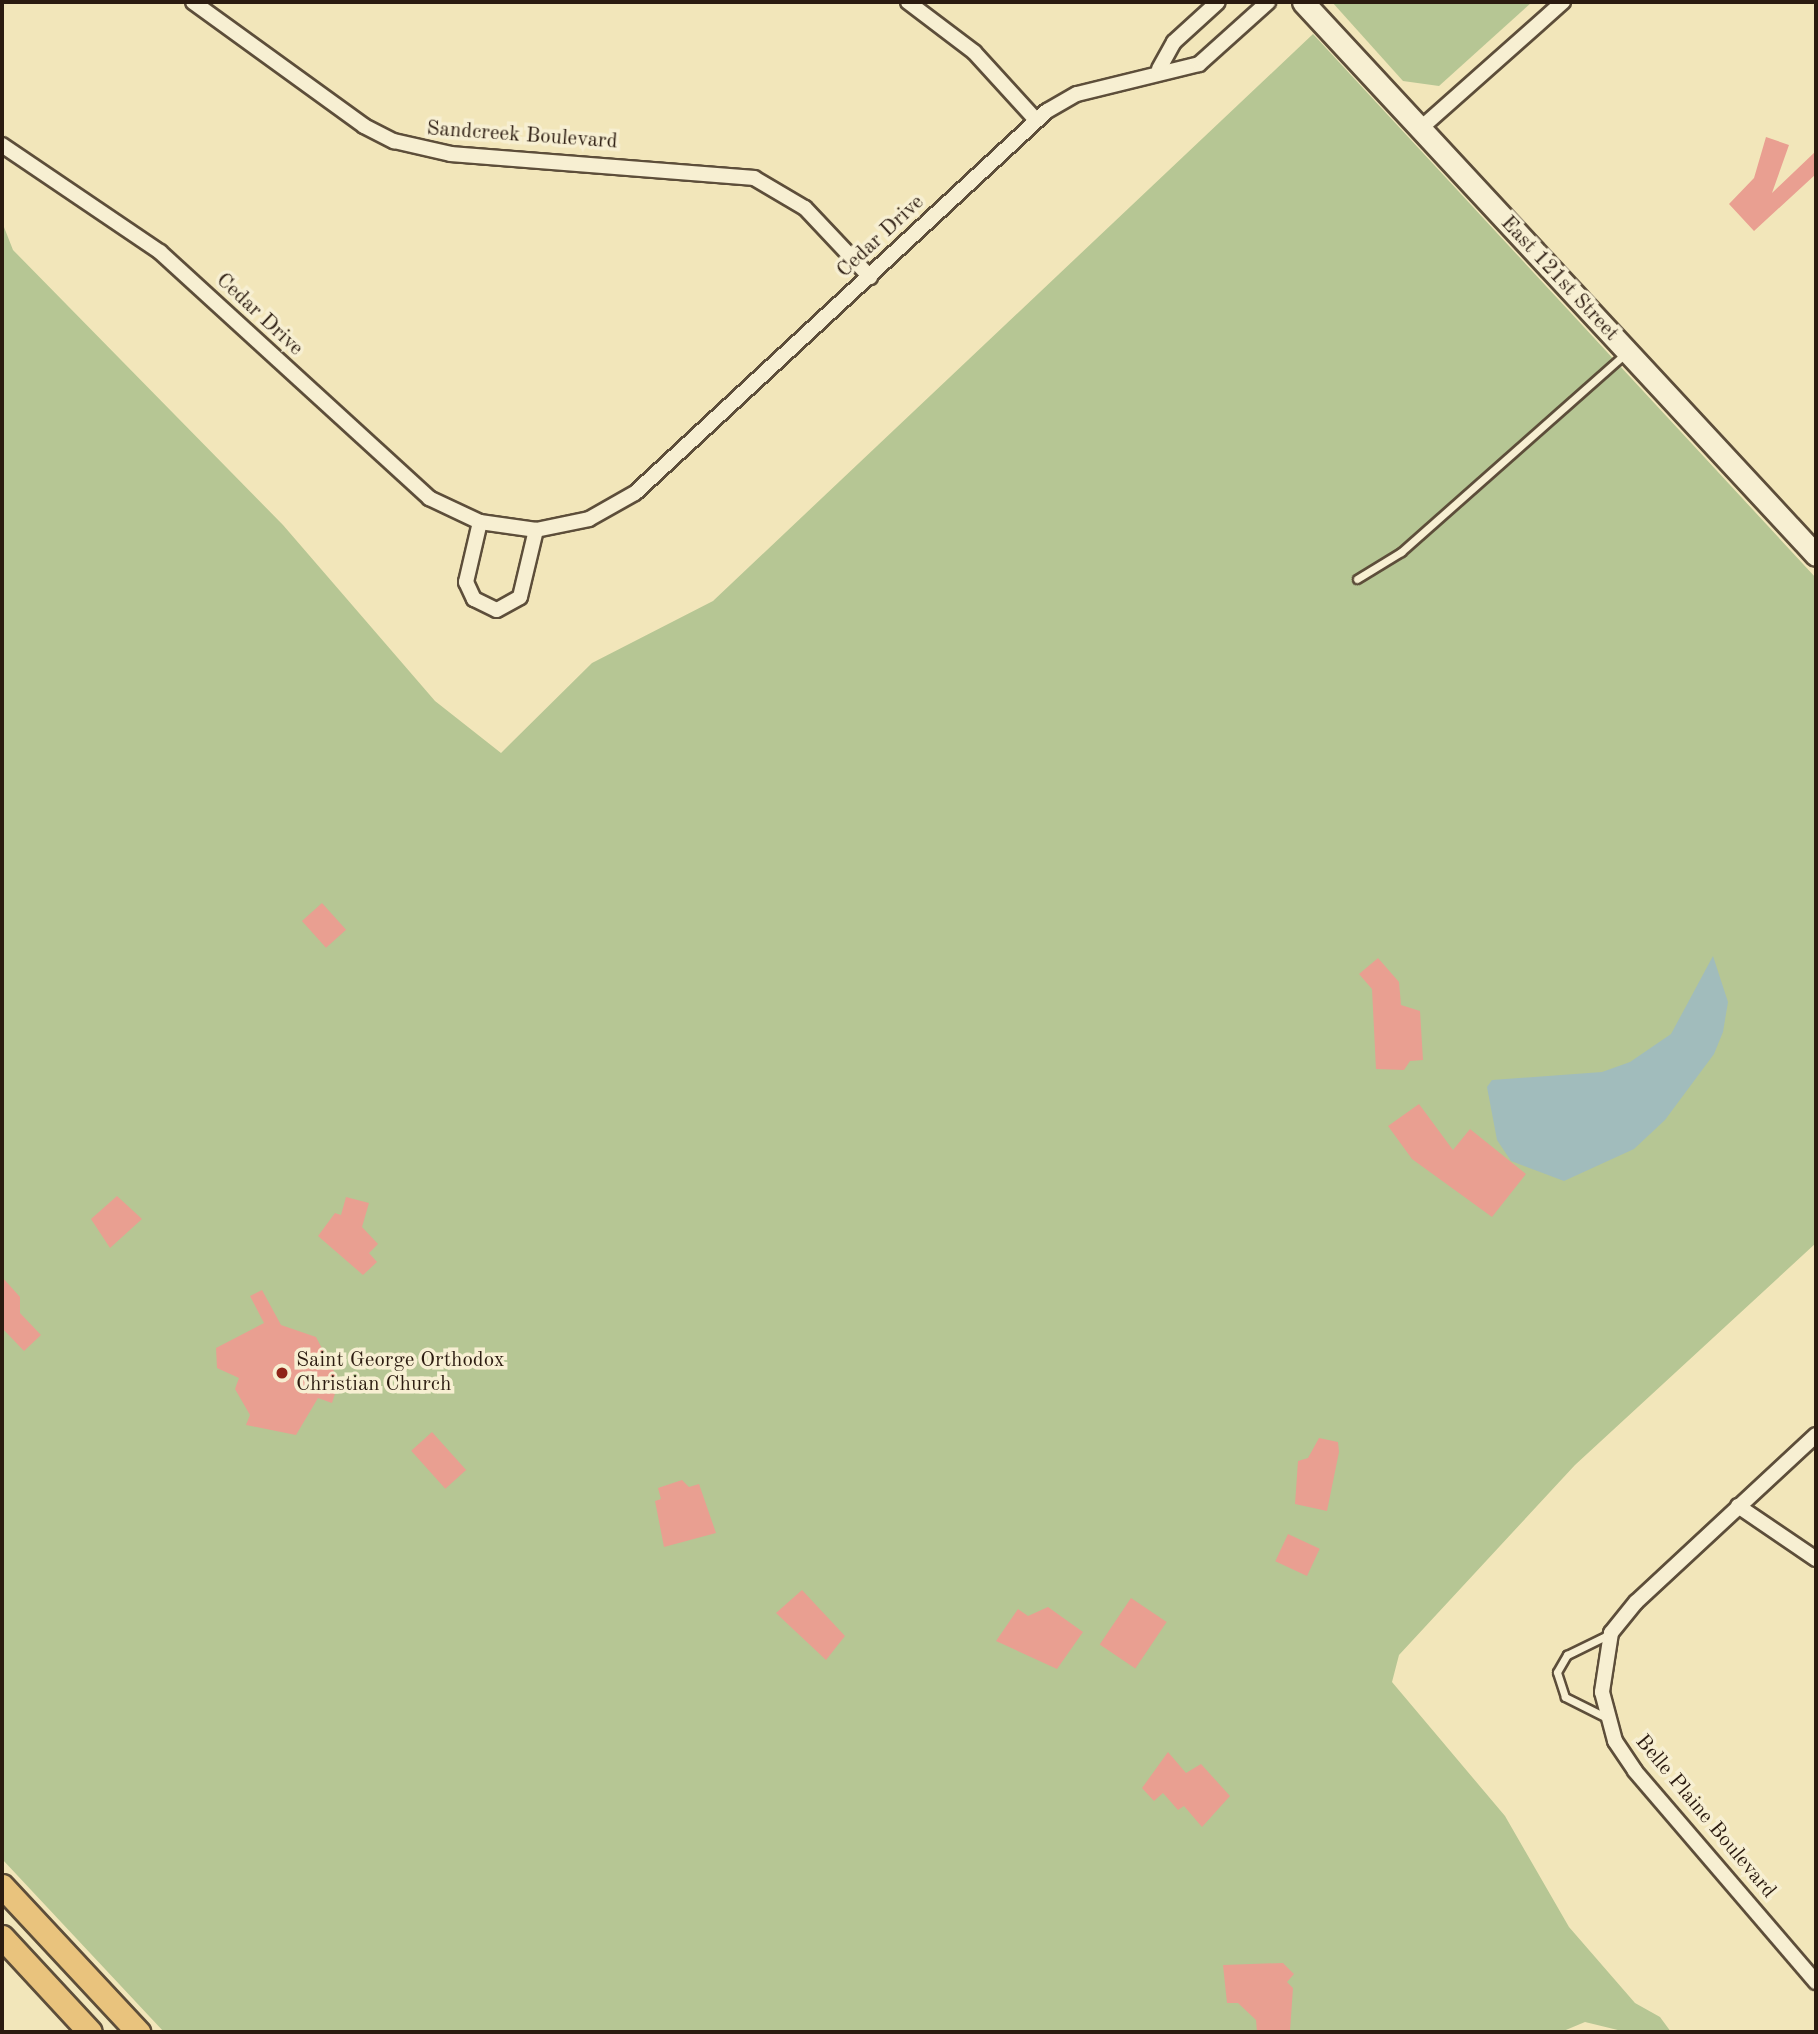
<!DOCTYPE html>
<html>
<head>
<meta charset="utf-8">
<style>
	body { margin:0 }
	#map { position:relative; width:1818px; height:2034px; overflow:hidden; background:#f2e6ba; font-family:"Old Standard TT",serif }
	div>[style] { position:absolute }
	[style*='--x'] { left:calc(var(--x)*1px); top:calc(var(--y)*1px); width:calc(var(--w)*1px); rotate:calc(var(--a)*1deg) }
	.green>* { inset:0; background:#b6c694 }
	.water>* { inset:0; background:#a1bcbc }
	.building>* { inset:0; background:#e99f91; transform-origin:0 0 }
	.roads { filter:drop-shadow(2px 0 #5d4e3a) drop-shadow(-2px 0 #5d4e3a) drop-shadow(0 2px #5d4e3a) drop-shadow(0 -2px #5d4e3a) }
	.lane>* { height:7px; margin:-3.5px; padding:0 3.5px; transform-origin:3.5px; border-radius:3.5px; background:#f7efd2 }
	.street>* { height:14px; margin:-7px; padding:0 7px; transform-origin:7px; border-radius:7px; background:#f7efd2 }
	.secondary>* { height:21px; margin:-10.5px; padding:0 10.5px; transform-origin:10.5px; border-radius:10.5px; background:#f7efd2 }
	.primary>* { height:23px; margin:-11.5px; padding:0 11.5px; transform-origin:11.5px; border-radius:11.5px; background:#e9c37d }
	.dots>* { width:19px; height:19px; translate:-50% -50%; box-sizing:border-box; border:4px solid #f7efd2; border-radius:50% }
	span { translate:-50% -50%; white-space:nowrap; text-align:center; line-height:1.15; -webkit-text-stroke:7px #f7efd2; paint-order:stroke }
	.street-label { font-size:21px; color:#2b1b10 }
	.poi-label { font-size:21px; color:#2b1b10 }
	.left { translate:0 -50%; text-align:left }
	.frame { position:absolute; inset:0; border:4px solid #2b1b10; pointer-events:none }
</style>
</head>
<body>
<div id="map">
	<div class="green">
		<div style="clip-path:polygon(1332px 2px,1532px 2px,1439px 86px,1403px 81px)"></div>
		<div style="clip-path:polygon(1313px 34px,1816px 578px,1816px 1243px,1575px 1465px,1399px 1655px,1392px 1682px,1505px 1816px,1569px 1927px,1635px 2003px,1660px 2017px,1671px 2032px,1626px 2032px,1585px 2022px,1561px 2032px,164px 2032px,2px 1859px,2px 222px,13px 250px,283px 525px,435px 701px,501px 753px,592px 663px,713px 601px)"></div>
	</div>
	<div class="water">
		<div style="clip-path:polygon(1713px 956px,1728px 1002px,1723px 1032px,1714px 1054px,1665px 1120px,1634px 1149px,1564px 1181px,1511px 1161px,1497px 1140px,1487px 1087px,1492px 1080px,1602px 1072px,1630px 1062px,1671px 1034px)"></div>
	</div>
	<div class="building">
		<div style="clip-path:polygon(1766px 137px,1789px 145px,1772px 193px,1816px 151px,1816px 174px,1754px 231px,1729px 204px,1754px 178px)"></div>
		<div style="left:322px;top:903px;width:36px;height:27px;rotate:48deg"></div>
		<div style="clip-path:polygon(1378px 958px,1399px 982px,1401px 1005px,1420px 1011px,1423px 1060px,1410px 1061px,1404px 1070px,1376px 1069px,1372px 989px,1359px 974px)"></div>
		<div style="clip-path:polygon(1419px 1104px,1453px 1150px,1470px 1129px,1526px 1174px,1492px 1217px,1412px 1159px,1388px 1126px)"></div>
		<div style="clip-path:polygon(117px 1196px,142px 1219px,110px 1248px,91px 1219px)"></div>
		<div style="clip-path:polygon(346px 1197px,369px 1203px,362px 1227px,378px 1244px,369px 1253px,377px 1262px,363px 1275px,318px 1236px,335px 1213px,341px 1215px)"></div>
		<div style="clip-path:polygon(2px 1277px,20px 1297px,20px 1313px,41px 1335px,24px 1351px,2px 1328px)"></div>
		<div style="clip-path:polygon(262px 1290px,281px 1325px,316px 1337px,339px 1381px,332px 1403px,318px 1398px,296px 1435px,246px 1425px,250px 1415px,235px 1389px,239px 1378px,217px 1368px,216px 1348px,264px 1323px,250px 1296px)"></div>
		<div style="left:432px;top:1432px;width:51px;height:28px;rotate:48deg"></div>
		<div style="clip-path:polygon(1319px 1438px,1338px 1442px,1339px 1452px,1327px 1511px,1295px 1504px,1298px 1461px,1308px 1458px)"></div>
		<div style="clip-path:polygon(682px 1480px,689px 1487px,699px 1484px,716px 1533px,664px 1547px,655px 1501px,661px 1499px,658px 1488px)"></div>
		<div style="left:1288px;top:1534px;width:35px;height:30px;rotate:25deg"></div>
		<div style="clip-path:polygon(802px 1590px,845px 1636px,826px 1660px,776px 1613px)"></div>
		<div style="left:1131px;top:1598px;width:43px;height:56px;rotate:34deg"></div>
		<div style="clip-path:polygon(1048px 1607px,1083px 1632px,1057px 1669px,996px 1641px,1018px 1609px,1028px 1616px)"></div>
		<div style="clip-path:polygon(1168px 1752px,1186px 1773px,1201px 1764px,1230px 1796px,1202px 1827px,1184px 1806px,1178px 1810px,1163px 1793px,1154px 1801px,1142px 1788px)"></div>
		<div style="clip-path:polygon(1283px 1963px,1294px 1974px,1287px 1982px,1293px 1988px,1290px 2031px,1257px 2032px,1256px 2020px,1238px 2003px,1227px 2003px,1223px 1965px)"></div>
	</div>
	<div class="roads">
		<div class="lane">
			<div style="--x:1357;--y:579;--w:52;--a:-31.5"></div>
			<div style="--x:1401;--y:552;--w:302;--a:-41.5"></div>
			<div style="--x:1605;--y:1717;--w:45;--a:-153.4"></div>
			<div style="--x:1565;--y:1697;--w:26;--a:-108"></div>
			<div style="--x:1557;--y:1672;--w:20;--a:-60"></div>
			<div style="--x:1567;--y:1655;--w:48;--a:-26"></div>
		</div>
		<div class="street">
			<div style="--x:193;--y:2;--w:211;--a:35.9"></div>
			<div style="--x:364;--y:126;--w:34;--a:27"></div>
			<div style="--x:394;--y:141;--w:58;--a:12.8"></div>
			<div style="--x:451;--y:154;--w:304;--a:4.5"></div>
			<div style="--x:754;--y:178;--w:59;--a:30.5"></div>
			<div style="--x:805;--y:208;--w:95;--a:46.7"></div>
			<div style="--x:908;--y:2;--w:83;--a:37.1"></div>
			<div style="--x:974;--y:52;--w:92;--a:47.6"></div>
			<div style="--x:1159;--y:69;--w:31;--a:-61"></div>
			<div style="--x:1174;--y:42;--w:59;--a:-42.3"></div>
			<div style="--x:1421;--y:128;--w:190;--a:-41.6"></div>
			<div style="--x:2;--y:145;--w:191;--a:34.1"></div>
			<div style="--x:160;--y:252;--w:365;--a:42.4"></div>
			<div style="--x:429;--y:498;--w:56;--a:25.2"></div>
			<div style="--x:480;--y:522;--w:57;--a:8.1"></div>
			<div style="--x:536;--y:530;--w:54;--a:-11.7"></div>
			<div style="--x:589;--y:519;--w:53;--a:-29.5"></div>
			<div style="--x:635;--y:493;--w:562;--a:-42.84"></div>
			<div style="--x:1047;--y:111;--w:34;--a:-30"></div>
			<div style="--x:1077;--y:94;--w:126;--a:-13.8"></div>
			<div style="--x:1199;--y:64;--w:93;--a:-41.9"></div>
			<div style="--x:480;--y:522;--w:62;--a:103.1"></div>
			<div style="--x:466;--y:582;--w:19;--a:65"></div>
			<div style="--x:474;--y:599;--w:25;--a:26"></div>
			<div style="--x:497;--y:610;--w:26;--a:-29"></div>
			<div style="--x:520;--y:597;--w:69;--a:-76.6"></div>
			<div style="--x:1816;--y:1435;--w:246;--a:137.1"></div>
			<div style="--x:1636;--y:1602;--w:40;--a:129"></div>
			<div style="--x:1611;--y:1633;--w:60;--a:98.7"></div>
			<div style="--x:1602;--y:1692;--w:51;--a:75.1"></div>
			<div style="--x:1615;--y:1741;--w:36;--a:56"></div>
			<div style="--x:1635;--y:1771;--w:278;--a:49.4"></div>
			<div style="--x:1738;--y:1506;--w:94;--a:34.2"></div>
		</div>
		<div class="secondary">
			<div style="--x:1303;--y:2;--w:754;--a:47.15"></div>
		</div>
		<div class="primary">
			<div style="--x:2;--y:1886;--w:200;--a:47"></div>
			<div style="--x:2;--y:1937;--w:129;--a:47.2"></div>
		</div>
	</div>
	<div class="dots">
		<div style="left:282px;top:1373px;background:#8f2418"></div>
	</div>
	<div class="street-label">
		<span style="left:522px;top:136px;rotate:4deg">Sandcreek Boulevard</span>
		<span style="left:881px;top:237px;rotate:-43deg">Cedar Drive</span>
		<span style="left:1559px;top:279px;rotate:47deg">East 121st Street</span>
		<span style="left:259px;top:315px;rotate:43deg">Cedar Drive</span>
		<span style="left:1705px;top:1817px;rotate:50deg">Belle Plaine Boulevard</span>
	</div>
	<div class="poi-label">
		<span class="left" style="left:296px;top:1373px">Saint George Orthodox<br>Christian Church</span>
	</div>
	<div class="frame"></div>
</div>
</body>
</html>
